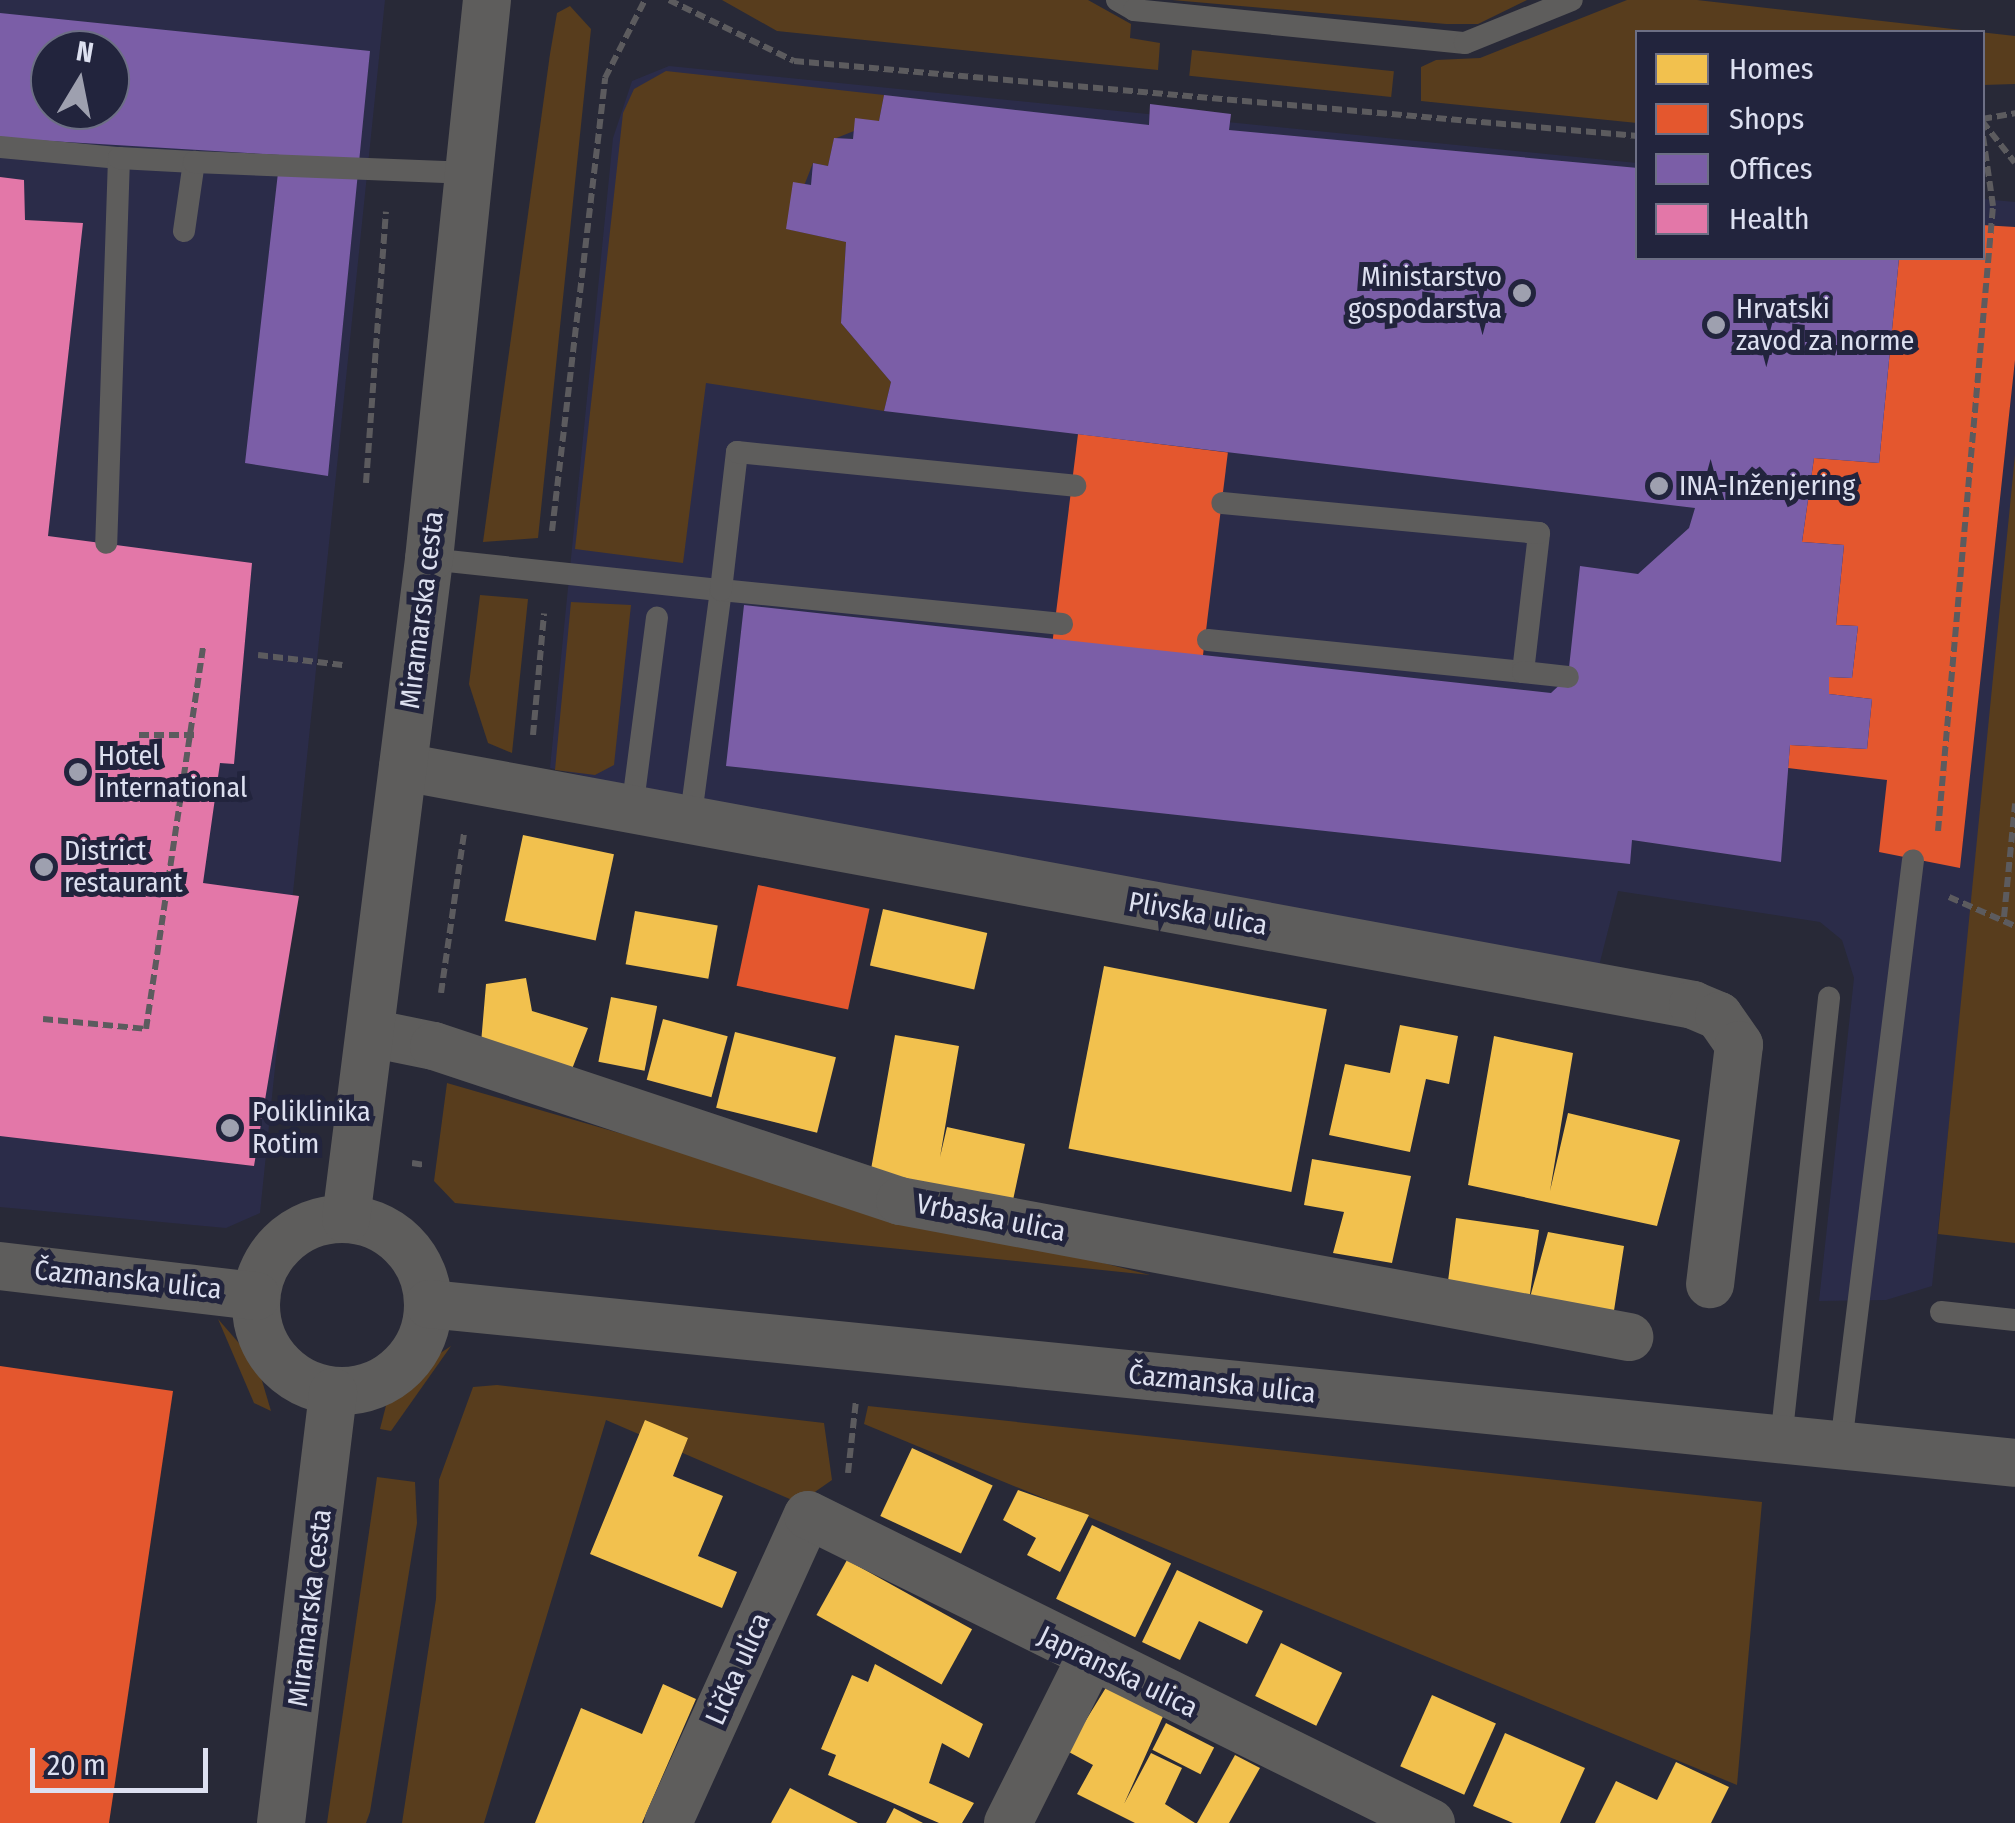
<!DOCTYPE html>
<html>
<head>
<meta charset="utf-8">
<style>
	body { margin:0 }
	#map { position:relative; width:2015px; height:1823px; overflow:hidden; background:#282937; font-family:"Fira Sans Condensed",sans-serif }
	div>[style] { position:absolute }
	[style*='--x'] { left:calc(var(--x)*1px); top:calc(var(--y)*1px); width:calc(var(--w)*1px); rotate:calc(var(--a)*1deg) }
	.built>* { inset:0; background:#2b2c49 }
	.green>* { inset:0; background:#583d1d; transform-origin:0 0 }
	.homes>* { inset:0; background:#f2c14e; transform-origin:0 0 }
	.shops>* { inset:0; background:#e4572e; transform-origin:0 0 }
	.offices>* { inset:0; background:#7b5ea7 }
	.health>* { inset:0; background:#e377a8 }
	.path>* { height:6px; margin-top:-3px; transform-origin:0; background:repeating-linear-gradient(90deg,#5c5b5e 0 10px,transparent 0 15px) }
	.lane>* { height:22px; margin:-11px; padding:0 11px; transform-origin:11px; border-radius:11px; background:#5e5d5c }
	.street>* { height:48px; margin:-24px; padding:0 24px; transform-origin:24px; border-radius:24px; background:#5e5d5c }
	.street>.ring { margin:-24px; padding:0; box-sizing:content-box; background:none; border:48px solid #5e5d5c; border-radius:50% }
	.dots>* { width:28px; height:28px; translate:-50% -50%; box-sizing:border-box; border:5px solid #22243d; border-radius:50% }
	span { translate:-50% -50%; white-space:nowrap; text-align:center; line-height:1.15; -webkit-text-stroke:10px #22243d; paint-order:stroke }
	.poi-label { font-size:28px; color:#dde0f0 }
	.right { translate:-100% -50%; text-align:right }
	.left { translate:0 -50%; text-align:left }
	.street-label { font-size:28px; color:#dde0f0 }
	.legend { position:absolute; left:1635px; top:30px; width:350px; height:230px; box-sizing:border-box; background:#22243d; border:2px solid #6d6f85; margin:0; padding:12px 18px; list-style:none; font-size:30px; color:#dde0f0 }
	.legend li { display:flex; align-items:center; gap:20px; height:50px }
	.legend b { width:50px; border:2px solid #6d6f85 }
	.north { position:absolute; left:30px; top:30px; width:100px; height:100px; box-sizing:border-box; background:#22243d; border:2px solid #6d6f85; border-radius:50%; rotate:10deg; font-size:28px; font-weight:700; line-height:40px; text-align:center; color:#dde0f0 }
	.north::after { content:''; display:block; margin:auto; width:35px; height:45px; background:#9ea0af; clip-path:polygon(50% 0,100% 100%,50% 72%,0 100%) }
	.scale { position:absolute; left:30px; top:1748px; width:178px; height:45px; box-sizing:border-box; border:5px solid #dde0f0; border-top:0; padding-left:12px; font-size:30px; line-height:35px; white-space:nowrap; color:#dde0f0; -webkit-text-stroke:8px #22243d; paint-order:stroke }
</style>
</head>
<body>
<div id="map">
	<div class="built">
		<div style="clip-path:polygon(evenodd,0 0,385px 0,260px 1213px,226px 1228px,0 1207px,0 0,50px 50px,110px 50px,110px 110px,50px 110px,50px 50px)"></div>
		<div style="clip-path:polygon(669px 66px,1637px 163px,1638px 258px,1982px 258px,1983px 199px,2015px 202px,2015px 499px,1932px 1286px,1886px 1300px,1819px 1301px,1854px 978px,1842px 940px,1820px 922px,1618px 891px,1599px 966px,767px 818px,550px 768px,613px 138px,632px 81px)"></div>
	</div>
	<div class="green">
		<div style="clip-path:polygon(722px 0,1088px 0,1131px 24px,1130px 38px,1160px 43px,1158px 70px,777px 31px)"></div>
		<div style="clip-path:polygon(1172px 0,1527px 0,1478px 24px,1446px 24px)"></div>
		<div style="clip-path:polygon(1627px 0,1697px 0,2015px 36px,2015px 84px,1983px 85px,1982px 32px,1638px 32px,1637px 123px,1421px 101px,1421px 67px,1436px 60px,1480px 58px)"></div>
		<div style="clip-path:polygon(570px 6px,591px 29px,538px 538px,483px 542px,550px 54px,557px 13px)"></div>
		<div style="left:1192px;top:50px;width:203px;height:26px;rotate:6deg"></div>
		<div style="clip-path:polygon(666px 71px,884px 95px,879px 121px,834px 139px,828px 166px,813px 163px,787px 229px,846px 242px,841px 323px,891px 382px,884px 411px,706px 383px,683px 563px,575px 549px,623px 113px,634px 89px)"></div>
		<div style="clip-path:polygon(2015px 455px,2015px 1243px,1938px 1234px)"></div>
		<div style="clip-path:polygon(480px 595px,528px 599px,512px 753px,488px 743px,469px 684px)"></div>
		<div style="clip-path:polygon(571px 602px,631px 605px,614px 765px,595px 775px,555px 770px)"></div>
		<div style="clip-path:polygon(447px 1083px,788px 1182px,1150px 1275px,455px 1203px,434px 1181px)"></div>
		<div style="clip-path:polygon(218px 1319px,257px 1364px,271px 1411px,254px 1403px)"></div>
		<div style="clip-path:polygon(451px 1346px,391px 1431px,380px 1429px,391px 1386px)"></div>
		<div style="clip-path:polygon(497px 1385px,824px 1423px,832px 1480px,799px 1503px,606px 1420px,484px 1823px,402px 1823px,436px 1599px,439px 1480px,473px 1387px)"></div>
		<div style="clip-path:polygon(868px 1406px,1762px 1502px,1737px 1785px,864px 1424px)"></div>
		<div style="clip-path:polygon(377px 1477px,415px 1482px,417px 1523px,370px 1812px,366px 1823px,327px 1823px)"></div>
	</div>
	<div class="homes">
		<div style="left:523px;top:835px;width:93px;height:88px;rotate:12deg"></div>
		<div style="left:883px;top:909px;width:107px;height:58px;rotate:13deg"></div>
		<div style="left:635px;top:911px;width:84px;height:54px;rotate:10deg"></div>
		<div style="left:1104px;top:966px;width:227px;height:186px;rotate:11deg"></div>
		<div style="clip-path:polygon(526px 978px,532px 1011px,588px 1028px,565px 1087px,480px 1055px,486px 984px)"></div>
		<div style="left:611px;top:997px;width:47px;height:66px;rotate:11deg"></div>
		<div style="left:663px;top:1019px;width:67px;height:63px;rotate:15deg"></div>
		<div style="clip-path:polygon(1400px 1025px,1458px 1036px,1449px 1084px,1426px 1079px,1410px 1152px,1329px 1135px,1345px 1064px,1390px 1073px)"></div>
		<div style="left:735px;top:1032px;width:104px;height:78px;rotate:14deg"></div>
		<div style="clip-path:polygon(895px 1035px,959px 1046px,940px 1157px,947px 1127px,1025px 1144px,1010px 1214px,868px 1186px)"></div>
		<div style="clip-path:polygon(1494px 1036px,1573px 1053px,1550px 1191px,1568px 1113px,1680px 1140px,1657px 1226px,1468px 1185px)"></div>
		<div style="clip-path:polygon(1312px 1159px,1411px 1176px,1392px 1263px,1333px 1253px,1344px 1212px,1304px 1205px)"></div>
		<div style="clip-path:polygon(1456px 1218px,1539px 1230px,1529px 1301px,1548px 1232px,1624px 1246px,1613px 1317px,1447px 1289px)"></div>
		<div style="clip-path:polygon(645px 1420px,688px 1438px,673px 1476px,723px 1496px,698px 1556px,737px 1572px,722px 1608px,590px 1554px)"></div>
		<div style="left:912px;top:1448px;width:89px;height:75px;rotate:25deg"></div>
		<div style="clip-path:polygon(1018px 1490px,1089px 1515px,1060px 1572px,1027px 1555px,1036px 1538px,1003px 1520px)"></div>
		<div style="left:1092px;top:1525px;width:88px;height:82px;rotate:26deg"></div>
		<div style="left:847px;top:1560px;width:143px;height:63px;rotate:29deg"></div>
		<div style="clip-path:polygon(1177px 1570px,1263px 1611px,1247px 1644px,1199px 1621px,1180px 1660px,1142px 1642px)"></div>
		<div style="left:1281px;top:1643px;width:68px;height:59px;rotate:26deg"></div>
		<div style="clip-path:polygon(875px 1664px,983px 1724px,969px 1758px,942px 1743px,929px 1783px,974px 1803px,962px 1823px,939px 1823px,828px 1775px,836px 1755px,821px 1749px,852px 1675px,868px 1682px)"></div>
		<div style="clip-path:polygon(1110px 1681px,1165px 1712px,1124px 1804px,1151px 1753px,1182px 1768px,1165px 1804px,1195px 1823px,1135px 1823px,1077px 1794px,1093px 1765px,1067px 1751px)"></div>
		<div style="clip-path:polygon(663px 1684px,696px 1699px,642px 1823px,535px 1823px,581px 1708px,642px 1734px)"></div>
		<div style="left:1432px;top:1695px;width:70px;height:78px;rotate:24deg"></div>
		<div style="left:1166px;top:1723px;width:54px;height:30px;rotate:27deg"></div>
		<div style="clip-path:polygon(1505px 1733px,1585px 1768px,1560px 1823px,1513px 1823px,1473px 1806px)"></div>
		<div style="clip-path:polygon(1235px 1755px,1260px 1768px,1229px 1823px,1197px 1823px)"></div>
		<div style="clip-path:polygon(1676px 1762px,1729px 1787px,1711px 1823px,1595px 1823px,1616px 1781px,1657px 1800px)"></div>
		<div style="clip-path:polygon(790px 1788px,858px 1823px,771px 1823px)"></div>
		<div style="clip-path:polygon(894px 1808px,923px 1823px,886px 1823px)"></div>
	</div>
	<div class="shops">
		<div style="clip-path:polygon(1982px 225px,2015px 227px,2015px 360px,1960px 868px,1879px 852px,1887px 780px,1788px 768px,1790px 745px,1867px 749px,1872px 699px,1829px 694px,1829px 677px,1852px 678px,1858px 626px,1836px 625px,1844px 545px,1802px 542px,1814px 458px,1879px 463px,1899px 258px,1982px 258px)"></div>
		<div style="left:1078px;top:434px;width:151px;height:207px;rotate:7deg"></div>
		<div style="left:758px;top:885px;width:114px;height:103px;rotate:12deg"></div>
		<div style="clip-path:polygon(0 1366px,173px 1391px,109px 1823px,0 1823px)"></div>
	</div>
	<div class="offices">
		<div style="clip-path:polygon(evenodd,0 13px,370px 51px,328px 476px,245px 463px,280px 155px,0 138px,0 13px,50px 50px,110px 50px,110px 110px,50px 110px,50px 50px)"></div>
		<div style="clip-path:polygon(884px 95px,1149px 125px,1150px 104px,1231px 114px,1229px 130px,1638px 168px,1638px 258px,1899px 258px,1879px 463px,1814px 458px,1802px 542px,1844px 545px,1836px 625px,1858px 626px,1852px 678px,1829px 677px,1829px 694px,1872px 699px,1867px 749px,1790px 745px,1781px 862px,1632px 840px,1630px 864px,726px 766px,744px 605px,1551px 693px,1568px 677px,1580px 566px,1638px 574px,1689px 528px,1695px 508px,884px 411px,891px 382px,841px 323px,846px 242px,786px 229px,793px 182px,811px 185px,813px 163px,828px 166px,834px 138px,853px 139px,855px 118px,879px 121px)"></div>
	</div>
	<div class="health">
		<div style="clip-path:polygon(0 177px,24px 180px,25px 220px,83px 223px,48px 536px,252px 563px,234px 764px,220px 763px,203px 883px,299px 896px,254px 1166px,0 1136px)"></div>
	</div>
	<div class="path">
		<div style="--x:669;--y:0;--w:139;--a:26"></div>
		<div style="--x:794;--y:61;--w:847;--a:5.08"></div>
		<div style="--x:1982;--y:119;--w:34;--a:-10"></div>
		<div style="--x:1982;--y:121;--w:53;--a:51.8"></div>
		<div style="--x:366;--y:483;--w:272;--a:-85.8"></div>
		<div style="--x:552;--y:531;--w:456;--a:-83.3"></div>
		<div style="--x:605;--y:78;--w:88;--a:-62.9"></div>
		<div style="--x:258;--y:655;--w:85;--a:6.8"></div>
		<div style="--x:139;--y:735;--w:56;--a:0"></div>
		<div style="--x:533;--y:735;--w:122;--a:-84.8"></div>
		<div style="--x:1938;--y:831;--w:627;--a:-84.97"></div>
		<div style="--x:1993;--y:206;--w:77;--a:-98.2"></div>
		<div style="--x:1949;--y:897;--w:72;--a:23.7"></div>
		<div style="--x:2004;--y:917;--w:114;--a:-84.4"></div>
		<div style="--x:441;--y:993;--w:162;--a:-81.8"></div>
		<div style="--x:43;--y:1019;--w:103;--a:5.5"></div>
		<div style="--x:146;--y:1029;--w:386;--a:-81.5"></div>
		<div style="--x:412;--y:1163;--w:12;--a:9"></div>
		<div style="--x:848;--y:1473;--w:72;--a:-83.7"></div>
	</div>
	<div class="lane">
		<div style="--x:1117;--y:0;--w:20;--a:30"></div>
		<div style="--x:1134;--y:10;--w:333;--a:5.7"></div>
		<div style="--x:1465;--y:43;--w:115;--a:-21.9"></div>
		<div style="--x:0;--y:147;--w:120;--a:5.3"></div>
		<div style="--x:119;--y:158;--w:385;--a:91.9"></div>
		<div style="--x:119;--y:158;--w:75;--a:3.1"></div>
		<div style="--x:184;--y:231;--w:70;--a:-81.8"></div>
		<div style="--x:194;--y:162;--w:276;--a:2.3"></div>
		<div style="--x:429;--y:559;--w:294;--a:6.1"></div>
		<div style="--x:721;--y:590;--w:233;--a:97.6"></div>
		<div style="--x:1062;--y:624;--w:343;--a:-174.3"></div>
		<div style="--x:721;--y:590;--w:139;--a:-83.4"></div>
		<div style="--x:737;--y:452;--w:340;--a:5.7"></div>
		<div style="--x:1208;--y:640;--w:317;--a:5.8"></div>
		<div style="--x:1523;--y:672;--w:140;--a:-83.4"></div>
		<div style="--x:1539;--y:533;--w:318;--a:-174.6"></div>
		<div style="--x:1523;--y:672;--w:45;--a:6.3"></div>
		<div style="--x:632;--y:810;--w:194;--a:-82.6"></div>
		<div style="--x:1941;--y:1312;--w:74;--a:6.2"></div>
		<div style="--x:1781;--y:1440;--w:445;--a:-83.8"></div>
		<div style="--x:1841;--y:1444;--w:588;--a:-82.97"></div>
	</div>
	<div class="street">
		<div style="--x:403;--y:767;--w:1312;--a:10.45"></div>
		<div style="--x:1693;--y:1005;--w:28;--a:23"></div>
		<div style="--x:1719;--y:1016;--w:35;--a:55"></div>
		<div style="--x:1739;--y:1045;--w:241;--a:96.9"></div>
		<div style="--x:370;--y:1033;--w:65;--a:11.5"></div>
		<div style="--x:434;--y:1046;--w:491;--a:18.4"></div>
		<div style="--x:900;--y:1201;--w:742;--a:10.57"></div>
		<div class="ring" style="left:256px;top:1219px;width:124px;height:124px"></div>
		<div style="--x:346;--y:1219;--w:665;--a:-82.83"></div>
		<div style="--x:429;--y:559;--w:562;--a:-84.08"></div>
		<div style="--x:0;--y:1266;--w:258;--a:6.7"></div>
		<div style="--x:429;--y:1304;--w:1594;--a:5.72"></div>
		<div style="--x:281;--y:1823;--w:434;--a:-83.1"></div>
		<div style="--x:668;--y:1823;--w:338;--a:-65.6"></div>
		<div style="--x:808;--y:1515;--w:695;--a:26.31"></div>
		<div style="--x:1008;--y:1823;--w:183;--a:-63.4"></div>
	</div>
	<div class="dots">
		<div style="left:1522px;top:293px;background:#9ea0af"></div>
		<div style="left:1716px;top:325px;background:#9ea0af"></div>
		<div style="left:1659px;top:486px;background:#9ea0af"></div>
		<div style="left:78px;top:772px;background:#9ea0af"></div>
		<div style="left:44px;top:867px;background:#9ea0af"></div>
		<div style="left:230px;top:1128px;background:#9ea0af"></div>
	</div>
	<div class="poi-label">
		<span class="right" style="left:1502px;top:293px">Ministarstvo<br>gospodarstva</span>
		<span class="left" style="left:1736px;top:325px">Hrvatski<br>zavod za norme</span>
		<span class="left" style="left:1679px;top:486px">INA-Inženjering</span>
		<span class="left" style="left:98px;top:772px">Hotel<br>International</span>
		<span class="left" style="left:64px;top:867px">District<br>restaurant</span>
		<span class="left" style="left:252px;top:1128px">Poliklinika<br>Rotim</span>
	</div>
	<div class="street-label">
		<span style="left:422px;top:610px;rotate:-83deg">Miramarska cesta</span>
		<span style="left:1198px;top:914px;rotate:10deg">Plivska ulica</span>
		<span style="left:991px;top:1218px;rotate:11deg">Vrbaska ulica</span>
		<span style="left:128px;top:1280px;rotate:6deg">Čazmanska ulica</span>
		<span style="left:1222px;top:1384px;rotate:6deg">Čazmanska ulica</span>
		<span style="left:310px;top:1608px;rotate:-83deg">Miramarska cesta</span>
		<span style="left:738px;top:1669px;rotate:-66deg">Lička ulica</span>
		<span style="left:1118px;top:1672px;rotate:26deg">Japranska ulica</span>
	</div>
	<ul class="legend">
	<li><b style="height:28px;background:#f2c14e"></b>Homes</li>
	<li><b style="height:28px;background:#e4572e"></b>Shops</li>
	<li><b style="height:28px;background:#7b5ea7"></b>Offices</li>
	<li><b style="height:28px;background:#e377a8"></b>Health</li>
	</ul>
	<div class="north">N</div>
	<div class="scale">20 m</div>
</div>
</body>
</html>
